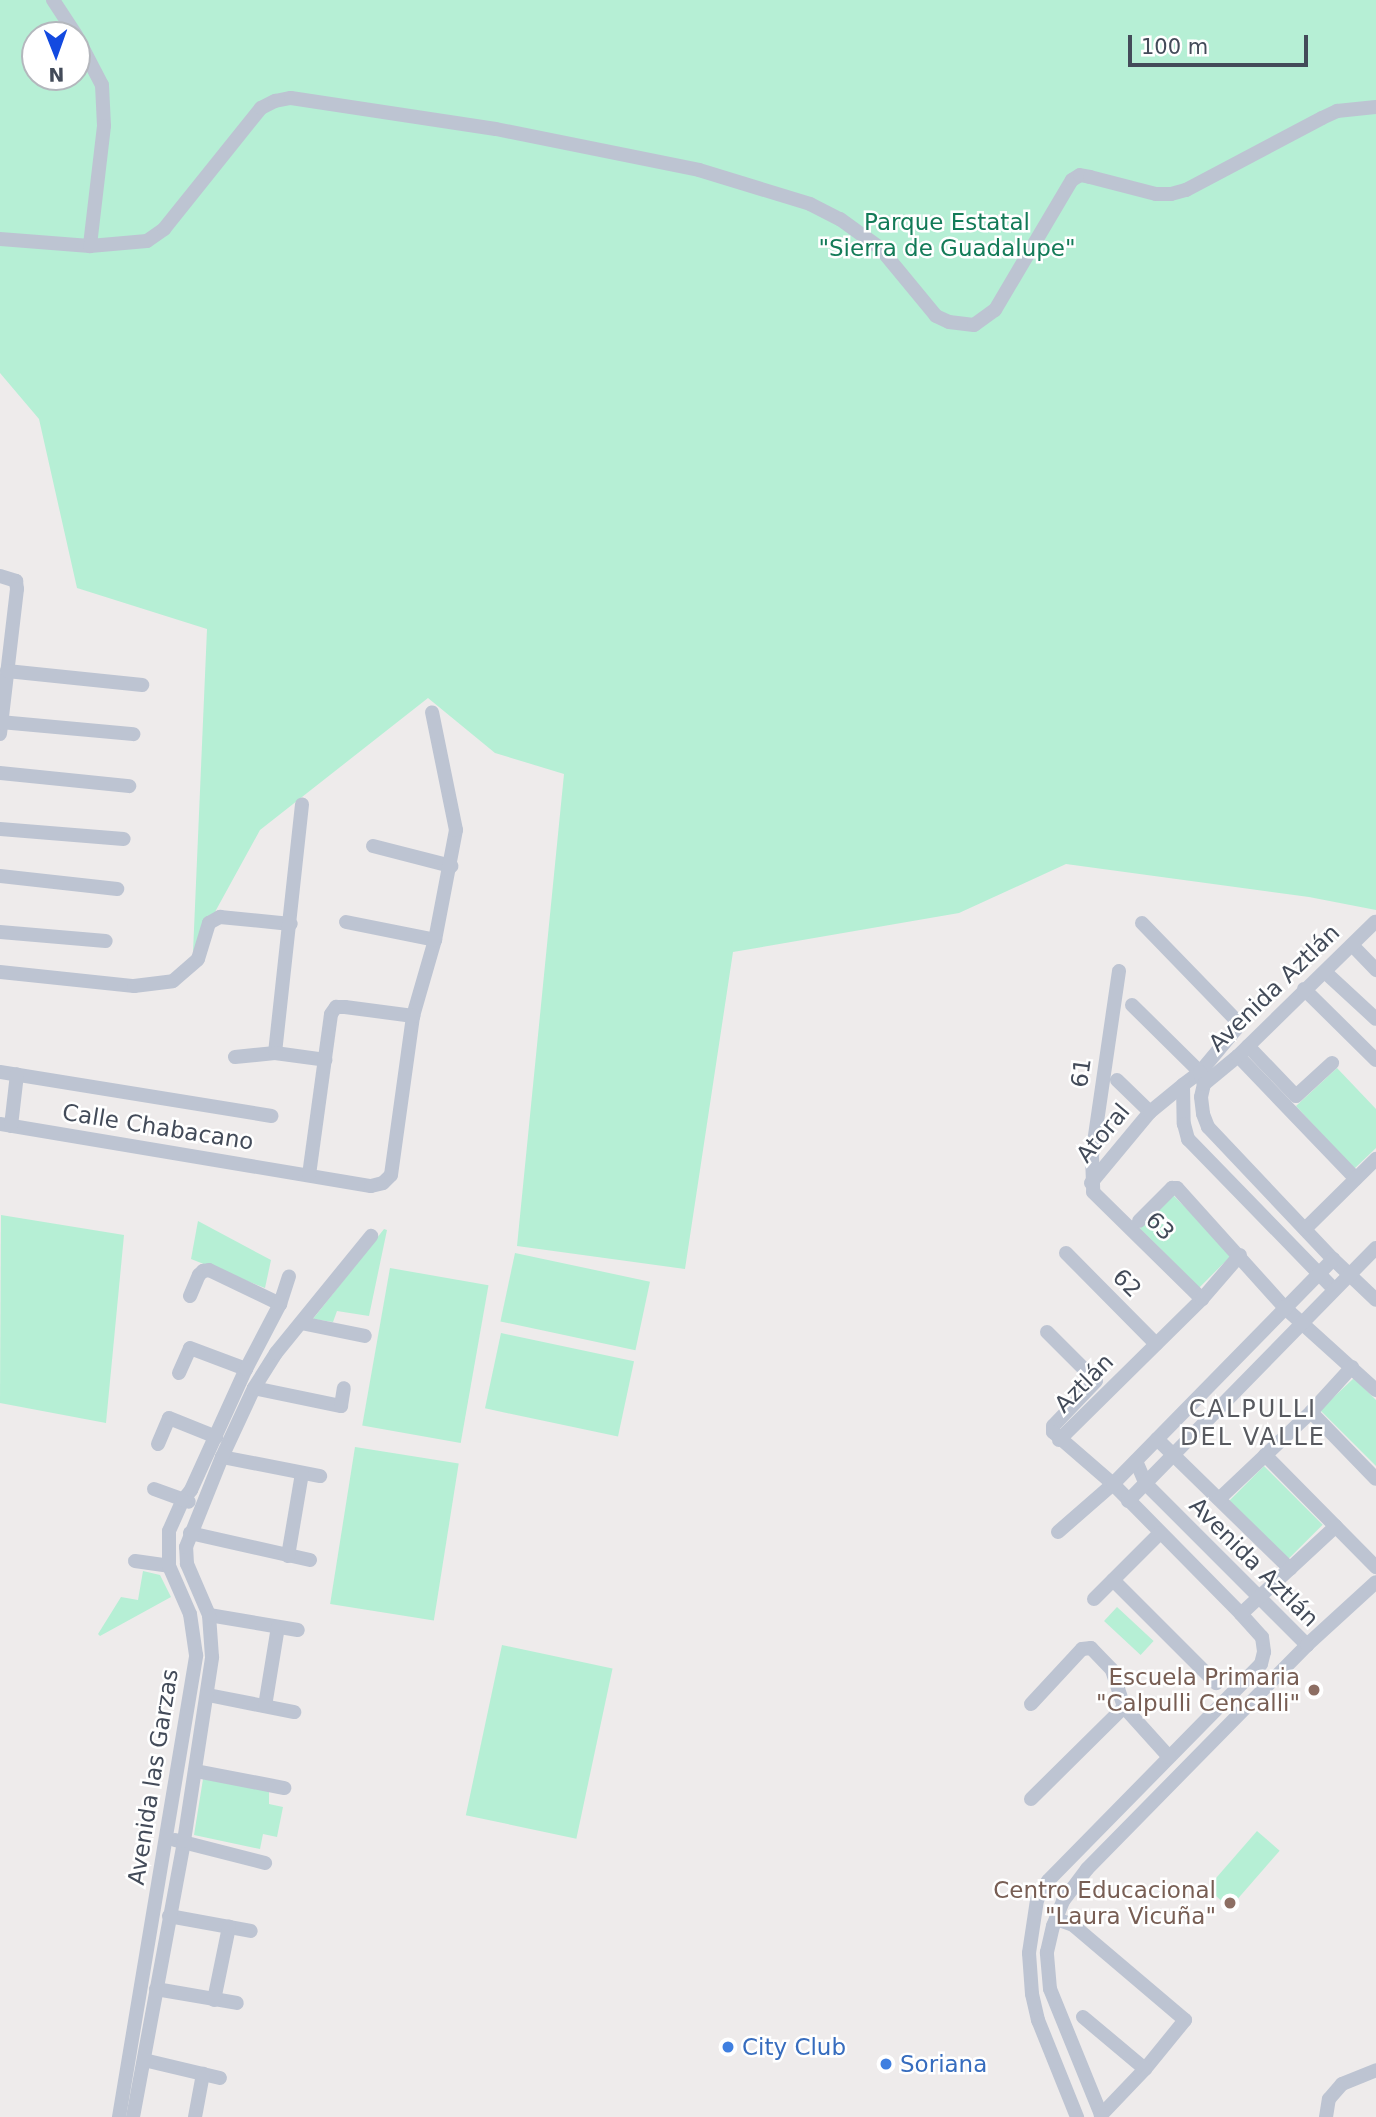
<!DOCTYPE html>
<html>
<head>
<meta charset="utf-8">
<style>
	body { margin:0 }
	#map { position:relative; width:1376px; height:2117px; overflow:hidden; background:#eeebeb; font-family:"DejaVu Sans",sans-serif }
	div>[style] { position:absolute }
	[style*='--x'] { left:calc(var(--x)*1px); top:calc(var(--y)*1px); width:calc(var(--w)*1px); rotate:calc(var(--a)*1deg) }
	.green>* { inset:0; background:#b6efd5; transform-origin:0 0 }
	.minor>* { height:14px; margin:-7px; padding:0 7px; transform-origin:7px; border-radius:7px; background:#bdc4d2 }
	.dots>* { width:19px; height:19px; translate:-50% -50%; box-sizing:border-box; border:4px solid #fff; border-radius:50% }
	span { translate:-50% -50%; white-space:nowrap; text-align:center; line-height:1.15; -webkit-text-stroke:5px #fff; paint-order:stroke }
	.park-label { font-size:23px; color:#137b58 }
	.street-label { font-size:23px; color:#434b59 }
	.education-label { font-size:23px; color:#785e54 }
	.right { translate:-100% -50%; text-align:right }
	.shop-label { font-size:23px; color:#366cbe }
	.left { translate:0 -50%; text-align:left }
	.neighbourhood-label { font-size:24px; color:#585a60; letter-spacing:2px }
	.north { position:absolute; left:21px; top:21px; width:70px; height:70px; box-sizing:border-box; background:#fff; border:2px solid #b4b7bd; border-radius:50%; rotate:179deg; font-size:19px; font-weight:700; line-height:28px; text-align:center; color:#434b59 }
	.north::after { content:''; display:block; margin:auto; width:24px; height:32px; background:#134ae0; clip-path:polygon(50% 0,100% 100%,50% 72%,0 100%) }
	.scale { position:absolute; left:1128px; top:35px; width:180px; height:32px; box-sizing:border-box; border:4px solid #434b59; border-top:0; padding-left:9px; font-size:21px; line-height:24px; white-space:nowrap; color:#434b59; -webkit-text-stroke:5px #fff; paint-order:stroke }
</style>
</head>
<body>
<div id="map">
	<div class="green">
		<div style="clip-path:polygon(evenodd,0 0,1376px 0,1376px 910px,1309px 897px,1066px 864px,959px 913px,733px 952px,685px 1269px,517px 1246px,564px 774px,495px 753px,428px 698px,260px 830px,193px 952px,207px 629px,77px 588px,39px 419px,0 373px,0 0,35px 35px,77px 35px,77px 77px,35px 77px,35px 35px)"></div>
		<div style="clip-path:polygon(1337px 1068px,1376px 1109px,1376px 1148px,1354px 1169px,1296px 1106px)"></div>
		<div style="left:1173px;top:1195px;width:84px;height:47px;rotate:45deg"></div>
		<div style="clip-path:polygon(1px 1215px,124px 1235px,106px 1423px,0 1403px)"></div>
		<div style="clip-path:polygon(198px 1221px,271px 1260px,265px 1288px,191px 1259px)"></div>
		<div style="clip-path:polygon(384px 1229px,387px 1230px,369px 1316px,337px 1311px,333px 1322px,313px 1319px)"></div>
		<div style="left:515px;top:1253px;width:138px;height:70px;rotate:12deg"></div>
		<div style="left:390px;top:1268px;width:100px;height:160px;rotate:10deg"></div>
		<div style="left:501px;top:1333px;width:136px;height:77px;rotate:12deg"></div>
		<div style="clip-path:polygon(1354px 1378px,1376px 1400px,1376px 1466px,1320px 1410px)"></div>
		<div style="left:355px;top:1447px;width:105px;height:159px;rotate:9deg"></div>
		<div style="left:1264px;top:1466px;width:83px;height:49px;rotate:45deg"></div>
		<div style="clip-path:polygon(143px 1571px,160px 1575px,171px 1597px,100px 1636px,98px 1634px,121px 1597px,138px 1600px)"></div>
		<div style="left:1117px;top:1607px;width:50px;height:19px;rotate:43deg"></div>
		<div style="left:502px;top:1645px;width:113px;height:174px;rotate:12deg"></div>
		<div style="clip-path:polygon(203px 1779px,269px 1790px,269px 1804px,283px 1807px,277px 1837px,263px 1834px,260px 1849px,194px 1835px)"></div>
		<div style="left:1257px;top:1831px;width:30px;height:76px;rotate:41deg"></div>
	</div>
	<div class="minor">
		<div style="--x:53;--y:0;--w:42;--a:56.7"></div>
		<div style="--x:77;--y:37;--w:54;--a:62.5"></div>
		<div style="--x:102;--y:85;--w:41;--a:87.2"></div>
		<div style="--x:104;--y:126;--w:121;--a:96.7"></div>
		<div style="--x:0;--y:239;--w:90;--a:4.4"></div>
		<div style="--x:90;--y:246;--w:57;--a:-5"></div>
		<div style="--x:147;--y:241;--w:21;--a:-35"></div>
		<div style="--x:164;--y:229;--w:155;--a:-51.3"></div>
		<div style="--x:261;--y:108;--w:16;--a:-27"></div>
		<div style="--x:275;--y:101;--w:16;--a:-11"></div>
		<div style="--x:291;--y:98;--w:207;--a:8.6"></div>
		<div style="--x:496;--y:129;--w:207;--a:11.4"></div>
		<div style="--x:699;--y:170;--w:116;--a:17"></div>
		<div style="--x:810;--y:204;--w:34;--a:27"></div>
		<div style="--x:840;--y:219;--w:49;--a:35.9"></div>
		<div style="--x:880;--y:248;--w:88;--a:50.5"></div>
		<div style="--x:936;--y:316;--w:14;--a:25"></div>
		<div style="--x:949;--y:322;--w:25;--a:7"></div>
		<div style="--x:974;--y:325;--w:26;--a:-36"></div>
		<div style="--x:995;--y:310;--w:151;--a:-59.4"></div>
		<div style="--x:1072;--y:180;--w:9;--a:-32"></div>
		<div style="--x:1080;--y:175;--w:10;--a:11"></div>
		<div style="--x:1090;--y:177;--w:68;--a:14.4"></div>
		<div style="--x:1156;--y:194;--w:15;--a:0"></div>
		<div style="--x:1171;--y:194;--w:16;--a:-15"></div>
		<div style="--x:1186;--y:190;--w:154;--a:-27.9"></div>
		<div style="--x:1322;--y:118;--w:17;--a:-25"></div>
		<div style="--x:1337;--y:111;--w:39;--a:-6"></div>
		<div style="--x:0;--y:576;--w:17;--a:17"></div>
		<div style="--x:16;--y:581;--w:8;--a:83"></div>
		<div style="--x:17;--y:589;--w:146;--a:96.7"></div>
		<div style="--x:7;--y:671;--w:136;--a:5.9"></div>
		<div style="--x:0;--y:722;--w:134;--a:5.2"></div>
		<div style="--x:0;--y:773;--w:130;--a:5.8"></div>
		<div style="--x:0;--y:829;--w:124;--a:4.6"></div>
		<div style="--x:373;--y:846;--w:81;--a:14.4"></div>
		<div style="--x:0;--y:876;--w:118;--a:6.3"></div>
		<div style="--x:346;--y:922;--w:91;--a:11.4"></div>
		<div style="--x:1142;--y:923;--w:138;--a:45.9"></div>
		<div style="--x:1238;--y:1022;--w:7;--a:106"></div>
		<div style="--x:1236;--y:1029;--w:56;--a:129.9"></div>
		<div style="--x:1200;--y:1072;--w:21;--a:143"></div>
		<div style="--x:1183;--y:1085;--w:39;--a:89"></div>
		<div style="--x:1184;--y:1124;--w:16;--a:75"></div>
		<div style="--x:1188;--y:1139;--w:209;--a:45.8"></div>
		<div style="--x:0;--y:932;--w:106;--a:4.9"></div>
		<div style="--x:1352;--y:945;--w:35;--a:46"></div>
		<div style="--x:1119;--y:971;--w:186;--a:98.3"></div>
		<div style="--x:1092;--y:1155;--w:37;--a:88"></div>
		<div style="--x:1093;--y:1192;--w:153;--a:44.5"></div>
		<div style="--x:0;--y:972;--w:135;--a:6"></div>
		<div style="--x:134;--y:986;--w:39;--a:-7"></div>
		<div style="--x:173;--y:981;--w:33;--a:-41"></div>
		<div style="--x:198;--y:959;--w:38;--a:-73"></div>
		<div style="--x:209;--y:923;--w:13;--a:-29"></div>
		<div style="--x:220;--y:917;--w:71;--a:5.6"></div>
		<div style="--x:1325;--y:972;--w:69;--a:42.7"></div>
		<div style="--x:1304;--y:989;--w:101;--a:44.6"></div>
		<div style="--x:1132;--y:1005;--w:95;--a:44.6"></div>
		<div style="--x:1248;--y:1046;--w:69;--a:46.2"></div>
		<div style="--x:1296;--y:1096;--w:49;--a:-42.5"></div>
		<div style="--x:275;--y:1053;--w:250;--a:-83.8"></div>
		<div style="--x:1238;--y:1056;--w:170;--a:46.2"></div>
		<div style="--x:235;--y:1057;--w:40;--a:-5.7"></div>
		<div style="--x:275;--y:1053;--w:51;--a:7.8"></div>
		<div style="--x:0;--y:1072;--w:275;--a:9.2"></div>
		<div style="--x:1200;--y:1072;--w:13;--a:72"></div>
		<div style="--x:1204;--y:1084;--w:13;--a:103"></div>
		<div style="--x:1201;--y:1097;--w:17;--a:83"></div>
		<div style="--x:1203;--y:1114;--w:14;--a:69"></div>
		<div style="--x:1208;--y:1127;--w:182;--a:46.6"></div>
		<div style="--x:1333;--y:1259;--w:59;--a:43.6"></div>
		<div style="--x:1117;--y:1080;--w:46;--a:44.1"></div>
		<div style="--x:1204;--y:1084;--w:44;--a:-39.5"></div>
		<div style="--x:1238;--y:1056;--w:192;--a:-44.4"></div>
		<div style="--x:0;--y:1124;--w:376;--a:9.5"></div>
		<div style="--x:371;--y:1186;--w:12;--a:-14"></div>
		<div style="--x:383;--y:1183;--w:11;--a:-45"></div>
		<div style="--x:391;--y:1175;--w:161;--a:-82.1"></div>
		<div style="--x:413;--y:1016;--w:79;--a:-73.9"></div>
		<div style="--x:435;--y:940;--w:112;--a:-79.2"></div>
		<div style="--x:456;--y:830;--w:120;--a:-101.5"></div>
		<div style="--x:11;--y:1126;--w:52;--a:-83.4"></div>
		<div style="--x:309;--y:1175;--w:162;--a:-82.2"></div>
		<div style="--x:331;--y:1014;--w:9;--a:-54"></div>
		<div style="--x:336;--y:1007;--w:9;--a:0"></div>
		<div style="--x:345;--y:1007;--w:69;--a:7.5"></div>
		<div style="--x:1091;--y:1183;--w:92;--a:-50.3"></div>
		<div style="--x:1150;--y:1112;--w:43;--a:-39.3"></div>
		<div style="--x:1139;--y:1221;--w:47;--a:-45"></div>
		<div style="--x:1172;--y:1188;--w:5;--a:0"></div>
		<div style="--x:1177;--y:1188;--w:160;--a:48"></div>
		<div style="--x:1284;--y:1307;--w:124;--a:42.1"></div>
		<div style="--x:1305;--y:1229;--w:100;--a:-44.6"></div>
		<div style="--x:1066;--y:1253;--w:128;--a:45.3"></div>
		<div style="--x:190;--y:1296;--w:23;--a:-67"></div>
		<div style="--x:199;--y:1275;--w:6;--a:-45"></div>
		<div style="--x:203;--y:1271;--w:6;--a:-9"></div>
		<div style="--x:209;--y:1270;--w:79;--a:25.6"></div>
		<div style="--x:301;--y:1323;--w:65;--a:11.5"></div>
		<div style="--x:1047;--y:1332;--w:69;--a:45"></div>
		<div style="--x:1096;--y:1381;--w:62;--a:133.7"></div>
		<div style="--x:1053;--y:1426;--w:6;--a:90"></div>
		<div style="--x:1053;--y:1432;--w:79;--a:40.9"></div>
		<div style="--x:1113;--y:1484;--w:182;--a:45.4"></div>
		<div style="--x:1241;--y:1614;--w:31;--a:48"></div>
		<div style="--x:1262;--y:1637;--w:15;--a:82"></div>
		<div style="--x:1264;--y:1652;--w:12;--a:104"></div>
		<div style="--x:1261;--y:1664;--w:304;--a:134.5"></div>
		<div style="--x:1048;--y:1881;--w:22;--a:120"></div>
		<div style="--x:1037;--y:1900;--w:54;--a:98.6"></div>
		<div style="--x:1029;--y:1953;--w:41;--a:85.8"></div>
		<div style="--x:1032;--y:1994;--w:27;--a:77"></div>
		<div style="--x:1038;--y:2020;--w:105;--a:68.1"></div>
		<div style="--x:179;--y:1373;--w:27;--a:-66"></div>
		<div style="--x:190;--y:1348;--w:60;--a:20.6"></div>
		<div style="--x:254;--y:1388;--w:89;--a:11.7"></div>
		<div style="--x:341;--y:1406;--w:18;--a:-81"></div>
		<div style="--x:1311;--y:1412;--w:93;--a:45.9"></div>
		<div style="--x:1157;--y:1439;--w:186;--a:44.3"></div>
		<div style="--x:1059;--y:1440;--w:201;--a:-44.6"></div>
		<div style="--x:1202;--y:1299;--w:58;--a:-49.2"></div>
		<div style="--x:158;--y:1444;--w:28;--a:-67"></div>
		<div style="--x:169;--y:1418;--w:51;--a:22"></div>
		<div style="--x:1265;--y:1455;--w:158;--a:45.3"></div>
		<div style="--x:222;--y:1457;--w:100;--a:11"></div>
		<div style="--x:1136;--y:1461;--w:25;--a:67"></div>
		<div style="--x:1146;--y:1484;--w:228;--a:45"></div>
		<div style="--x:154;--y:1489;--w:37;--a:20"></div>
		<div style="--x:1219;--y:1499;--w:127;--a:-43.4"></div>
		<div style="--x:1311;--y:1412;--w:61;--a:-47.7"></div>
		<div style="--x:1128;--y:1501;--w:354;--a:-45.6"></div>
		<div style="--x:1058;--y:1532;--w:73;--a:-41.1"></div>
		<div style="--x:1113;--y:1484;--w:315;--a:-45.6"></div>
		<div style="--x:190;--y:1533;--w:123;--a:12.7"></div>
		<div style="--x:288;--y:1556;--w:84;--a:-80.4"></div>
		<div style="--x:135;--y:1561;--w:34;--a:8"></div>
		<div style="--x:1113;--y:1580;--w:146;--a:45"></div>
		<div style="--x:1094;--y:1599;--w:93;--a:-45"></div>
		<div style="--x:1241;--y:1614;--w:129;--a:-42.8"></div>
		<div style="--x:209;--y:1615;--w:90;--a:9.6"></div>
		<div style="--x:208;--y:1695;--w:88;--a:11.2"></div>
		<div style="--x:1031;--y:1704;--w:75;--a:-47.2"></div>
		<div style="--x:1082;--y:1649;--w:9;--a:-6"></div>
		<div style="--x:1091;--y:1648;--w:30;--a:46"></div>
		<div style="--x:1112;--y:1670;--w:39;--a:72"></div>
		<div style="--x:1124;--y:1707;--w:67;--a:48"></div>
		<div style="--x:265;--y:1706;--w:80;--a:-80.7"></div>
		<div style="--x:196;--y:1771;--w:90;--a:10.9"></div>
		<div style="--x:1031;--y:1799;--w:131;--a:-44.7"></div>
		<div style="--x:175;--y:1840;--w:93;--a:14.3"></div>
		<div style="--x:169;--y:1916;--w:83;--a:10.4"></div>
		<div style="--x:1056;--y:1919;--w:18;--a:19"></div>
		<div style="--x:1073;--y:1925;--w:147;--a:40.3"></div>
		<div style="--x:1185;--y:2020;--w:63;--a:129.2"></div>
		<div style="--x:1145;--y:2069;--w:64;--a:133.7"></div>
		<div style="--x:156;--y:1989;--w:82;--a:9.8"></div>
		<div style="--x:214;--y:2000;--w:75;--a:-78.4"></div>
		<div style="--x:1083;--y:2017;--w:81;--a:40"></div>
		<div style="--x:144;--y:2060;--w:78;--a:13.3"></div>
		<div style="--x:119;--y:2117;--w:468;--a:-80.5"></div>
		<div style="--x:196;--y:1655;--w:41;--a:-98.3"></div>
		<div style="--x:190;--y:1614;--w:52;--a:-113.6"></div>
		<div style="--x:169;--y:1566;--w:35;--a:-90"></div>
		<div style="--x:169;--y:1531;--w:34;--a:-66"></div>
		<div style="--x:183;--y:1500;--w:13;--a:-51"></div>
		<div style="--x:191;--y:1490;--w:133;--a:-65.6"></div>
		<div style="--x:246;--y:1369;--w:73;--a:-62.4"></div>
		<div style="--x:280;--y:1304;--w:29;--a:-72"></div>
		<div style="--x:133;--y:2117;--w:281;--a:-79.5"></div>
		<div style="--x:184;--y:1841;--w:186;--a:-81.3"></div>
		<div style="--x:212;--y:1657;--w:42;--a:-94.1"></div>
		<div style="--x:209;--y:1615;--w:56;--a:-113.3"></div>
		<div style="--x:187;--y:1564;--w:17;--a:-93"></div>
		<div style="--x:186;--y:1547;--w:97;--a:-68.2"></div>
		<div style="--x:222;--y:1457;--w:76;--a:-65.1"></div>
		<div style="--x:254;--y:1388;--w:41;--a:-57.8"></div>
		<div style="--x:276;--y:1353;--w:151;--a:-50.9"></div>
		<div style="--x:195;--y:2117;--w:44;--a:-79.5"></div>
		<div style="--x:1102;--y:2117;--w:138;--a:-112.1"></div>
		<div style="--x:1050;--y:1989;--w:37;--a:-95"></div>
		<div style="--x:1047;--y:1952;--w:27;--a:-77"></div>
		<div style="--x:1053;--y:1926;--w:27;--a:-68"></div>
		<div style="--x:1063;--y:1901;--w:40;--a:-53"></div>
		<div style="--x:1087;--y:1869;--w:314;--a:-45.5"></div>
		<div style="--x:1307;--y:1645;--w:93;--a:-42.4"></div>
		<div style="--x:1326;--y:2117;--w:18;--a:-81"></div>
		<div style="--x:1329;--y:2099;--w:20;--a:-49"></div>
		<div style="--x:1342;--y:2084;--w:37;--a:-22"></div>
	</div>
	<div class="dots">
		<div style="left:1314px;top:1690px;background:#8d6e63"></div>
		<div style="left:1230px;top:1903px;background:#8d6e63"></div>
		<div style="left:728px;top:2047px;background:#3f7fe0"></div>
		<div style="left:886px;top:2064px;background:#3f7fe0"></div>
	</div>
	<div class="park-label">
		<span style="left:947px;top:235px">Parque Estatal<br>"Sierra de Guadalupe"</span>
	</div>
	<div class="street-label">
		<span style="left:1274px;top:988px;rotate:-44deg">Avenida Aztlán</span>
		<span style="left:1081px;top:1073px;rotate:-82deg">61</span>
		<span style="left:158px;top:1127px;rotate:9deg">Calle Chabacano</span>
		<span style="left:1103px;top:1133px;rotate:-50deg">Atoral</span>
		<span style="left:1160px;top:1226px;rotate:45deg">63</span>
		<span style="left:1127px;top:1283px;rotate:45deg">62</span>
		<span style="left:1084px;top:1383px;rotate:-45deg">Aztlán</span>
		<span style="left:1254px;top:1562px;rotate:45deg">Avenida Aztlán</span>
		<span style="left:153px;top:1777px;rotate:-81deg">Avenida las Garzas</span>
	</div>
	<div class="education-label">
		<span class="right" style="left:1300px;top:1690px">Escuela Primaria<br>"Calpulli Cencalli"</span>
		<span class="right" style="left:1216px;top:1903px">Centro Educacional<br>"Laura Vicuña"</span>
	</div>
	<div class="shop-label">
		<span class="left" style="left:742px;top:2047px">City Club</span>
		<span class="left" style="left:900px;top:2064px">Soriana</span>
	</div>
	<div class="neighbourhood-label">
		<span style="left:1253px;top:1424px">CALPULLI<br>DEL VALLE</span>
	</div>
	<div class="north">N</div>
	<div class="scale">100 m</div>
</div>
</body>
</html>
